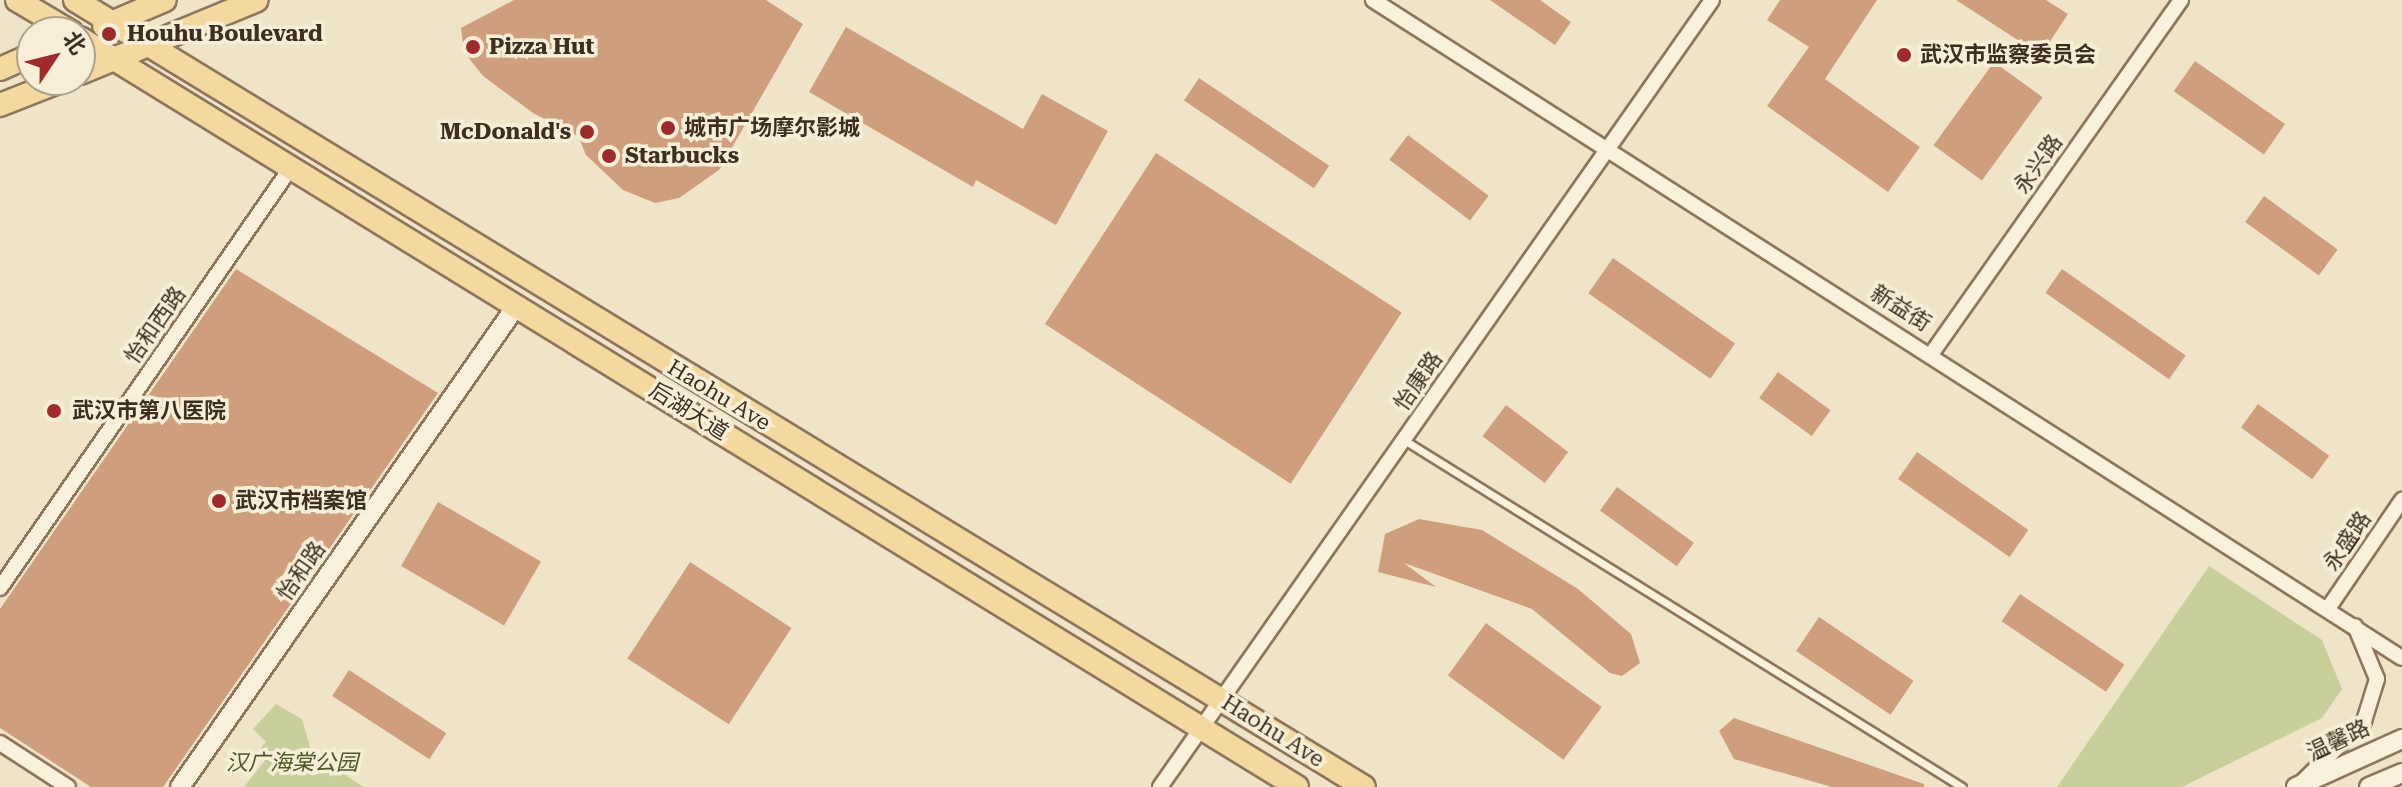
<!DOCTYPE html>
<html>
<head>
<meta charset="utf-8">
<style>
	body { margin:0 }
	#map { position:relative; width:2402px; height:787px; overflow:hidden; background:#f0e4c8; font-family:"Roboto Serif","Noto Sans SC",serif }
	div>[style] { position:absolute }
	[style*='--x'] { left:calc(var(--x)*1px); top:calc(var(--y)*1px); width:calc(var(--w)*1px); rotate:calc(var(--a)*1deg) }
	.green>* { inset:0; background:#c9cf9b }
	.building>* { inset:0; background:#cf9f7d; transform-origin:0 0 }
	.roads { filter:drop-shadow(2px 0 #8d765c) drop-shadow(-2px 0 #8d765c) drop-shadow(0 2px #8d765c) drop-shadow(0 -2px #8d765c) }
	.lane>* { height:7px; margin:-3.5px; padding:0 3.5px; transform-origin:3.5px; border-radius:3.5px; background:#faf1dc }
	.street>* { height:14px; margin:-7px; padding:0 7px; transform-origin:7px; border-radius:7px; background:#faf1dc }
	.secondary>* { height:18px; margin:-9px; padding:0 9px; transform-origin:9px; border-radius:9px; background:#faf1dc }
	.primary>* { height:22px; margin:-11px; padding:0 11px; transform-origin:11px; border-radius:11px; background:#f3d9a0 }
	.dots>* { width:22px; height:22px; translate:-50% -50%; box-sizing:border-box; border:4px solid #f7eed8; border-radius:50% }
	span { translate:-50% -50%; white-space:nowrap; text-align:center; line-height:1.15; -webkit-text-stroke:7px #f7eed8; paint-order:stroke }
	.poi-label { font-size:22px; color:#3d2e20; font-weight:700 }
	.left { translate:0 -50%; text-align:left }
	.right { translate:-100% -50%; text-align:right }
	.street-label { font-size:22px; color:#3d2e20 }
	.park-label { font-size:22px; color:#4d5a26; font-style:italic }
	.north { position:absolute; left:16px; top:16px; width:80px; height:80px; box-sizing:border-box; background:#f7eed8; border:2px solid #ada18e; border-radius:50%; rotate:55deg; font-size:22px; font-weight:700; line-height:32px; text-align:center; color:#3d2e20 }
	.north::after { content:''; display:block; margin:auto; width:28px; height:36px; background:#9e2a2b; clip-path:polygon(50% 0,100% 100%,50% 72%,0 100%) }
</style>
</head>
<body>
<div id="map">
	<div class="green">
		<div style="clip-path:polygon(2209px 566px,2322px 640px,2342px 689px,2322px 718px,2182px 787px,2057px 787px)"></div>
		<div style="clip-path:polygon(276px 704px,302px 719px,312px 754px,364px 787px,244px 787px,270px 754px,259px 750px,266px 742px,253px 729px)"></div>
	</div>
	<div class="building">
		<div style="clip-path:polygon(514px 0,766px 0,803px 24px,719px 170px,679px 198px,655px 203px,623px 190px,586px 155px,578px 136px,533px 113px,483px 76px,464px 52px,461px 28px)"></div>
		<div style="clip-path:polygon(1490px 0,1540px 0,1571px 22px,1555px 45px)"></div>
		<div style="clip-path:polygon(1780px 0,1877px 0,1825px 79px,1920px 147px,1888px 192px,1767px 106px,1809px 47px,1767px 20px)"></div>
		<div style="clip-path:polygon(1956px 0,2046px 0,2068px 14px,2041px 55px)"></div>
		<div style="clip-path:polygon(846px 27px,1023px 129px,1042px 94px,1108px 131px,1056px 225px,976px 180px,973px 187px,809px 92px)"></div>
		<div style="left:2195px;top:61px;width:110px;height:37px;rotate:35deg"></div>
		<div style="left:1994px;top:62px;width:60px;height:103px;rotate:36deg"></div>
		<div style="left:1199px;top:78px;width:157px;height:27px;rotate:34deg"></div>
		<div style="left:1408px;top:135px;width:101px;height:31px;rotate:37deg"></div>
		<div style="left:1156px;top:153px;width:293px;height:204px;rotate:33deg"></div>
		<div style="left:2264px;top:196px;width:91px;height:32px;rotate:36deg"></div>
		<div style="left:1613px;top:258px;width:149px;height:43px;rotate:35deg"></div>
		<div style="clip-path:polygon(236px 269px,438px 393px,163px 787px,91px 787px,0 728px,0 609px)"></div>
		<div style="left:2062px;top:269px;width:151px;height:29px;rotate:35deg"></div>
		<div style="left:1778px;top:372px;width:65px;height:32px;rotate:36deg"></div>
		<div style="left:2258px;top:404px;width:88px;height:29px;rotate:36deg"></div>
		<div style="left:1506px;top:405px;width:78px;height:39px;rotate:37deg"></div>
		<div style="left:1917px;top:452px;width:136px;height:33px;rotate:35deg"></div>
		<div style="left:1617px;top:487px;width:95px;height:29px;rotate:36deg"></div>
		<div style="left:438px;top:502px;width:119px;height:74px;rotate:30deg"></div>
		<div style="clip-path:polygon(1419px 519px,1482px 530px,1578px 589px,1631px 634px,1640px 663px,1622px 676px,1610px 673px,1532px 609px,1404px 563px,1436px 587px,1378px 572px,1385px 534px)"></div>
		<div style="left:690px;top:562px;width:121px;height:115px;rotate:33deg"></div>
		<div style="left:2020px;top:594px;width:126px;height:33px;rotate:34deg"></div>
		<div style="left:1819px;top:617px;width:114px;height:41px;rotate:34deg"></div>
		<div style="left:1486px;top:623px;width:143px;height:65px;rotate:36deg"></div>
		<div style="left:349px;top:670px;width:116px;height:31px;rotate:33deg"></div>
		<div style="clip-path:polygon(1734px 718px,1924px 784px,1924px 787px,1832px 787px,1734px 759px,1719px 731px)"></div>
	</div>
	<div class="roads">
		<div class="lane">
			<div style="--x:1404;--y:440;--w:657;--a:31.88"></div>
		</div>
		<div class="street">
			<div style="--x:1373;--y:0;--w:1221;--a:32.6"></div>
			<div style="--x:1932;--y:353;--w:432;--a:-54.8"></div>
			<div style="--x:0;--y:588;--w:513;--a:-55.32"></div>
			<div style="--x:2329;--y:607;--w:130;--a:-55.7"></div>
			<div style="--x:0;--y:743;--w:81;--a:32.9"></div>
			<div style="--x:2303;--y:781;--w:86;--a:-44.5"></div>
			<div style="--x:2364;--y:721;--w:44;--a:-72.8"></div>
			<div style="--x:2377;--y:679;--w:57;--a:-112.5"></div>
			<div style="--x:1160;--y:787;--w:961;--a:-54.95"></div>
		</div>
		<div class="secondary">
			<div style="--x:180;--y:787;--w:588;--a:-55.04"></div>
			<div style="--x:2296;--y:787;--w:116;--a:-24.4"></div>
			<div style="--x:2369;--y:787;--w:36;--a:-23"></div>
		</div>
		<div class="primary">
			<div style="--x:17;--y:0;--w:63;--a:30.7"></div>
			<div style="--x:75;--y:0;--w:1510;--a:31.41"></div>
			<div style="--x:104;--y:26;--w:66;--a:-23.1"></div>
			<div style="--x:80;--y:38;--w:1429;--a:31.61"></div>
			<div style="--x:0;--y:69;--w:35;--a:-24"></div>
			<div style="--x:80;--y:73;--w:191;--a:-22.4"></div>
			<div style="--x:0;--y:105;--w:68;--a:-21.6"></div>
		</div>
	</div>
	<div class="dots">
		<div style="left:109px;top:34px;background:#9e2a2b"></div>
		<div style="left:473px;top:47px;background:#9e2a2b"></div>
		<div style="left:1904px;top:55px;background:#9e2a2b"></div>
		<div style="left:668px;top:128px;background:#9e2a2b"></div>
		<div style="left:587px;top:132px;background:#9e2a2b"></div>
		<div style="left:609px;top:156px;background:#9e2a2b"></div>
		<div style="left:54px;top:411px;background:#9e2a2b"></div>
		<div style="left:219px;top:501px;background:#9e2a2b"></div>
	</div>
	<div class="poi-label">
		<span class="left" style="left:127px;top:34px">Houhu Boulevard</span>
		<span class="left" style="left:489px;top:47px">Pizza Hut</span>
		<span class="left" style="left:1920px;top:55px">武汉市监察委员会</span>
		<span class="left" style="left:684px;top:128px">城市广场摩尔影城</span>
		<span class="right" style="left:571px;top:132px">McDonald's</span>
		<span class="left" style="left:625px;top:156px">Starbucks</span>
		<span class="left" style="left:72px;top:411px">武汉市第八医院</span>
		<span class="left" style="left:235px;top:501px">武汉市档案馆</span>
	</div>
	<div class="street-label">
		<span style="left:2038px;top:164px;rotate:-55deg">永兴路</span>
		<span style="left:1901px;top:308px;rotate:32deg">新益街</span>
		<span style="left:155px;top:325px;rotate:-55deg">怡和西路</span>
		<span style="left:1418px;top:381px;rotate:-55deg">怡康路</span>
		<span style="left:719px;top:395px;rotate:31deg">Haohu Ave</span>
		<span style="left:689px;top:411px;rotate:32deg">后湖大道</span>
		<span style="left:2347px;top:541px;rotate:-56deg">永盛路</span>
		<span style="left:301px;top:571px;rotate:-55deg">怡和路</span>
		<span style="left:1273px;top:731px;rotate:32deg">Haohu Ave</span>
		<span style="left:2338px;top:740px;rotate:-25deg">温馨路</span>
	</div>
	<div class="park-label">
		<span style="left:292px;top:763px">汉广海棠公园</span>
	</div>
	<div class="north">北</div>
</div>
</body>
</html>
